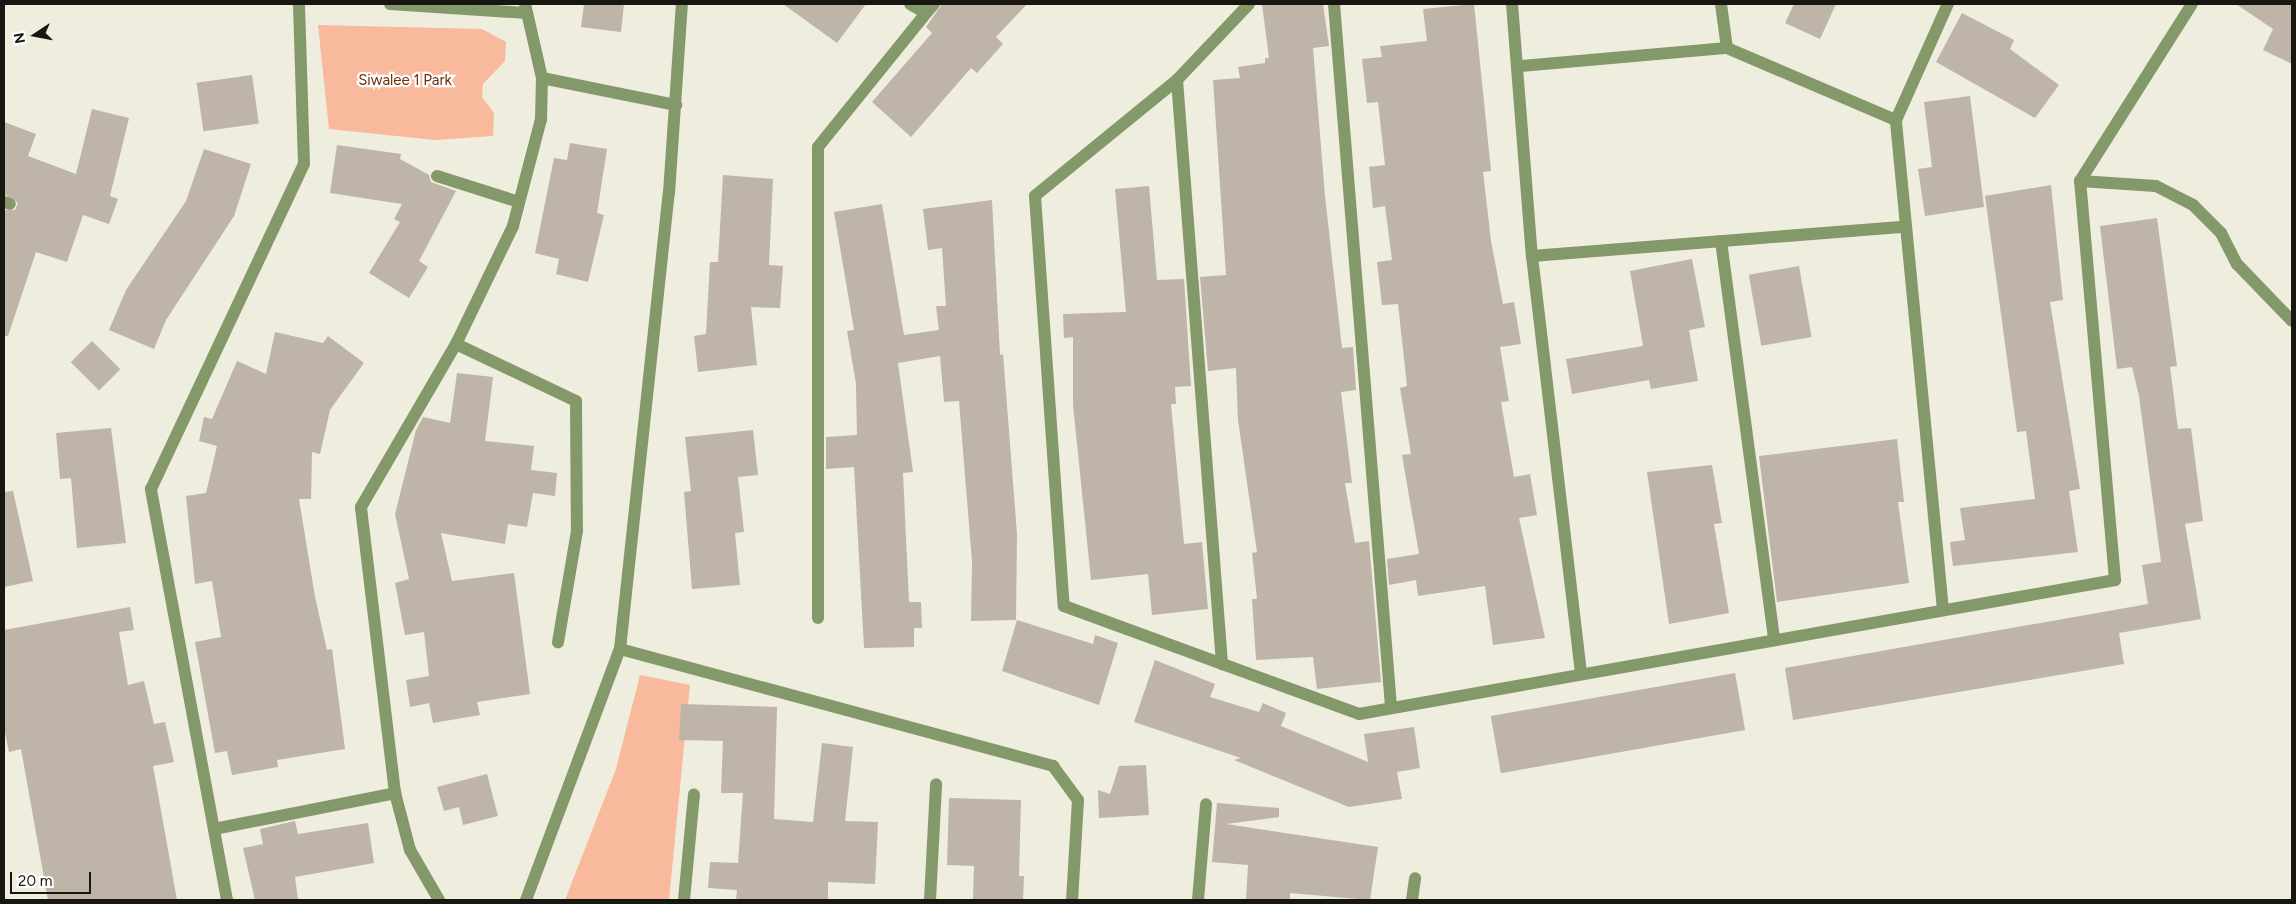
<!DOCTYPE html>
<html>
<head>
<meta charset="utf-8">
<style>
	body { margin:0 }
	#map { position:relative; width:2296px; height:904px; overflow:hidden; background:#efeddd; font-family:Figtree,sans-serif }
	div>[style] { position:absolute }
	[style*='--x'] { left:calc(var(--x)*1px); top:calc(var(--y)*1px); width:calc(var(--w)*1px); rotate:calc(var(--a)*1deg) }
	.green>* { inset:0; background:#f8b99c }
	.building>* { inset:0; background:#beb4a8; transform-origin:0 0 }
	.service>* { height:12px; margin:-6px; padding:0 6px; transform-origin:6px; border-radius:6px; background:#83996a }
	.minor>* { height:12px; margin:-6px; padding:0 6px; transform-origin:6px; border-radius:6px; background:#83996a }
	span { translate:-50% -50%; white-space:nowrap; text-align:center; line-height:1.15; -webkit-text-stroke:4.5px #fff; paint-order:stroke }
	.park-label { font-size:15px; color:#6f2f0a }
	.frame { position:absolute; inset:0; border:5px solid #171611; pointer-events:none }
	.north { position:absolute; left:10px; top:10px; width:50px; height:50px; -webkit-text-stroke:4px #fff; paint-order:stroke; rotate:259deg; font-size:14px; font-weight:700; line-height:20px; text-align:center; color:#171611 }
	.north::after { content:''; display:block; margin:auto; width:18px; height:22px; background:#171611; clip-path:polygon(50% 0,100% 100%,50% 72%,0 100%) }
	.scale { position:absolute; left:10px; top:872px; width:81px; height:22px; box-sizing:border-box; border:2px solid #171611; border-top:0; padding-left:6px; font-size:15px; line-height:18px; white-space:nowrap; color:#171611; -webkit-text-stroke:4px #fff; paint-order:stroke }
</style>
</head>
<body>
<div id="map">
	<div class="green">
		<div style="clip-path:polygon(318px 25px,482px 29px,506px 42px,505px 61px,483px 84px,482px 97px,494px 113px,493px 136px,435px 140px,329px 129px)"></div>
		<div style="clip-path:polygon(640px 675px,690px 685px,669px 900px,565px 900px,616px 769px)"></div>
	</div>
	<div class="building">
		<div style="clip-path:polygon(584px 4px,624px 4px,621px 32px,581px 27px)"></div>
		<div style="clip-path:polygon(783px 4px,866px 4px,837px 43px)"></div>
		<div style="clip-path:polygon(942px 4px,1027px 4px,996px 37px,1003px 44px,977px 73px,971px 68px,911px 137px,872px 102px,932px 33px,926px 27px)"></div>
		<div style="clip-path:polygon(1262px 4px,1323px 4px,1329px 46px,1313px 48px,1325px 196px,1342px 348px,1353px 347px,1356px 390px,1341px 392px,1352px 483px,1345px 483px,1355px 543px,1369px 541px,1381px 682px,1317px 689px,1313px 657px,1256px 660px,1252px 599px,1257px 599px,1252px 553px,1257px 552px,1238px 420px,1236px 368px,1208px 371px,1200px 277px,1226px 275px,1213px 80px,1240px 78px,1238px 67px,1265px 63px,1265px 58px,1269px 58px)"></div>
		<div style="clip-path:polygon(1474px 4px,1491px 171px,1483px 172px,1491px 241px,1503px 304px,1514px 302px,1521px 344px,1500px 347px,1509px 401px,1501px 402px,1514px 477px,1530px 474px,1537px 515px,1519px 518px,1545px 638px,1493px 645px,1485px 586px,1418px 596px,1416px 580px,1389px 585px,1387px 559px,1419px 554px,1402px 455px,1411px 454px,1400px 388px,1407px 386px,1398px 304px,1382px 305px,1377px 262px,1392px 260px,1385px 206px,1373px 208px,1369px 167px,1385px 165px,1378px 102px,1367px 103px,1362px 59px,1382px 57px,1380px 46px,1427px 41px,1423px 9px)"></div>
		<div style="clip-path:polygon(1794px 4px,1836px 4px,1820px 39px,1785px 23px)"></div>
		<div style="clip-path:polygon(2236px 4px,2292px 4px,2292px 64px,2263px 50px,2273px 29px)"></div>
		<div style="clip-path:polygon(1962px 13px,2014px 40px,2010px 49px,2059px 85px,2035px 118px,1936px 62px)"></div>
		<div style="left:252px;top:75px;width:49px;height:56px;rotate:82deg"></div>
		<div style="clip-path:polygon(1970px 96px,1984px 207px,1925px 216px,1918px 169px,1932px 167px,1924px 102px)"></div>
		<div style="clip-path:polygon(92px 109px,129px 118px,110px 196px,118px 199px,109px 224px,83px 215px,67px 262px,36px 252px,8px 336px,4px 336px,4px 210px,15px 210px,18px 203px,4px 194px,4px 122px,36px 134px,28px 156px,76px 174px)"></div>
		<div style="clip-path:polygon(570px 143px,607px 149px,597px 213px,604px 215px,588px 282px,556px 274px,559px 259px,535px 253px,554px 158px,567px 160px)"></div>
		<div style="clip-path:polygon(337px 145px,401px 154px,400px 159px,429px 175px,431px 182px,456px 191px,419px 261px,428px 267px,409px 298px,369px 273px,400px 222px,394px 219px,402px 204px,330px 193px)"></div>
		<div style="clip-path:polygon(204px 149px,251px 164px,234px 216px,166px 320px,154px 349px,109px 330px,126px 290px,186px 201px)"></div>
		<div style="clip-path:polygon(723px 175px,773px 179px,769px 265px,783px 266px,780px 308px,751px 307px,757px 365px,698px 372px,694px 336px,706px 334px,710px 262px,718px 262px)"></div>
		<div style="clip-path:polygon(2051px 185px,2063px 300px,2050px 302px,2080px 489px,2069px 491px,2078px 552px,1953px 566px,1950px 542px,1965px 540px,1960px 508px,2035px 499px,2026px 431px,2017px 432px,1985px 196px)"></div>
		<div style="clip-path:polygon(1149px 186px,1157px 280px,1184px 279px,1191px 386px,1175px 387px,1176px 404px,1171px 404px,1184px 544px,1202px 542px,1208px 609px,1152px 615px,1148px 574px,1091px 580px,1073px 405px,1073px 337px,1064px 338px,1063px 314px,1126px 312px,1115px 189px)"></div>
		<div style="clip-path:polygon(992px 200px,1000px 355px,1003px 354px,1017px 534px,1016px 620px,971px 621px,972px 562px,959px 401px,944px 402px,940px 356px,898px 363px,913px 472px,903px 473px,909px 602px,921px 602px,922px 628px,914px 628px,914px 647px,864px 648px,854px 467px,826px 469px,826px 437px,857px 435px,856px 384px,847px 331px,854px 330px,834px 212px,882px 204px,904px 335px,939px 330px,936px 306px,946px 306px,942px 248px,928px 250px,923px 209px)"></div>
		<div style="clip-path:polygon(2157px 218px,2177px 366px,2170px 367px,2178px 429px,2191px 428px,2203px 521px,2185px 524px,2201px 619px,2119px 633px,2124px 664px,1793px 720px,1785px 668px,2148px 604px,2142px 565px,2161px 562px,2139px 396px,2132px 367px,2117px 369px,2100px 226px)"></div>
		<div style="clip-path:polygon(1692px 259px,1705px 327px,1689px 330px,1698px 381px,1651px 389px,1649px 380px,1572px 394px,1566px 359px,1643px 346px,1630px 271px)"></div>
		<div style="left:1799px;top:266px;width:72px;height:51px;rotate:80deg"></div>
		<div style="clip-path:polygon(275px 332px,323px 343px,328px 336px,364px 363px,330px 410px,320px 454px,312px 452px,311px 499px,299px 499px,315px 597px,327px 650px,332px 649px,345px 749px,277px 760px,278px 767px,232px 775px,227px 751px,215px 753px,195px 642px,221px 637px,212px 581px,195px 584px,186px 496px,206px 493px,217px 446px,199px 441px,204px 417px,212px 419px,237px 361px,266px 374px)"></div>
		<div style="left:92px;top:341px;width:40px;height:30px;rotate:45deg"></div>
		<div style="clip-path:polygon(457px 373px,493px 377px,485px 441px,534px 446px,531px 470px,557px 473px,555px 496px,533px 493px,527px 527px,508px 524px,505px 544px,441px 533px,452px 581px,514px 573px,530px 694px,477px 702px,480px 715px,433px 723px,429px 703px,410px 707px,406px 680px,429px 676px,424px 632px,405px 635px,395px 583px,409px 579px,395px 514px,416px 430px,423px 417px,450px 423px)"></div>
		<div style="clip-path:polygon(111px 428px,126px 543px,77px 548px,71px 478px,60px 479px,56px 433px)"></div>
		<div style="clip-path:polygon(753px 430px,758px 475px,738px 477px,744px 532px,735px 533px,740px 585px,692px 589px,684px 492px,691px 491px,685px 437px)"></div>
		<div style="clip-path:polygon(1897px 439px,1904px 502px,1898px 502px,1909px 583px,1777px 602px,1759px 456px)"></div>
		<div style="clip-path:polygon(1712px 465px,1722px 523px,1714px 524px,1729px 613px,1669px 624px,1647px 472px)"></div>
		<div style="clip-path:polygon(13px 491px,33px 581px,4px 587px,4px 492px)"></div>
		<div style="clip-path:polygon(130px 607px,134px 630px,119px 632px,128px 685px,144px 681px,154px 724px,165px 722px,174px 762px,153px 766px,177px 900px,48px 900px,21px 749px,9px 752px,4px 728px,4px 630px)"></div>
		<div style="clip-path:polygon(1017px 620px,1093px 644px,1095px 635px,1118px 643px,1099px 705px,1002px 671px)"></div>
		<div style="clip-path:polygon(1155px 660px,1215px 684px,1210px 697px,1259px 712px,1263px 703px,1286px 713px,1281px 726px,1368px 762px,1364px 734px,1414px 727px,1420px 768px,1397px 772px,1402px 799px,1349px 807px,1234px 760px,1241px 758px,1134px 722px)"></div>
		<div style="left:1735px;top:673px;width:58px;height:248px;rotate:80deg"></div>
		<div style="clip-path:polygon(681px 704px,777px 707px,774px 819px,813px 822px,822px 743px,853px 747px,845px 821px,878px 822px,875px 884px,828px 882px,828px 900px,736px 900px,737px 890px,708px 888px,710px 862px,738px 863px,743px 793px,721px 793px,723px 741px,679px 740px)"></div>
		<div style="clip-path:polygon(1146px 765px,1149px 815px,1099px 818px,1098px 790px,1110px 794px,1119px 766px)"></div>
		<div style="clip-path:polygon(487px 774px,498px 816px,463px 825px,459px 807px,444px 811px,437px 787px)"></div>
		<div style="clip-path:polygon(949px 798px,1021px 800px,1019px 876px,1024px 876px,1023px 900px,973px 900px,974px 866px,947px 865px)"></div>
		<div style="clip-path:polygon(1217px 803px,1279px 808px,1279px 817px,1226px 824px,1378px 847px,1370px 900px,1290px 893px,1290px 900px,1246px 900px,1248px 865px,1212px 862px)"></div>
		<div style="clip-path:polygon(295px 821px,298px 834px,368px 823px,374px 863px,295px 877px,298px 900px,255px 900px,243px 848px,263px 844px,260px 829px)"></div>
	</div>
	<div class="service">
		<div style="--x:4;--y:202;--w:6;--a:18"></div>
	</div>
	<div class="minor">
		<div style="--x:390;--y:4;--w:134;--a:3.8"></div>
		<div style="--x:1249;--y:4;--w:105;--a:133.5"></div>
		<div style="--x:1177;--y:80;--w:183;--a:140.8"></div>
		<div style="--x:1035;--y:196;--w:411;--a:86"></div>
		<div style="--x:1064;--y:606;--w:314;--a:20.1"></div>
		<div style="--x:1359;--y:714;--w:768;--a:-10.05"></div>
		<div style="--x:2115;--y:580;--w:401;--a:-95"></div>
		<div style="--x:2080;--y:181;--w:209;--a:-57.7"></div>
		<div style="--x:1334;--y:4;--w:704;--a:85.36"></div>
		<div style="--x:1512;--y:4;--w:253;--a:85.5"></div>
		<div style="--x:1532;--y:256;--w:420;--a:83.3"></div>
		<div style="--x:926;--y:13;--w:12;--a:-48"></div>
		<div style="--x:1727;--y:48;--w:184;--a:23.1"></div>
		<div style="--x:1520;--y:66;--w:208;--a:-5"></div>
		<div style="--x:1727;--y:48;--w:44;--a:-97.8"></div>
		<div style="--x:542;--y:78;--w:137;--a:11.4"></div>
		<div style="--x:1177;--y:80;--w:586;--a:85.59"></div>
		<div style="--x:437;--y:176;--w:86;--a:17.6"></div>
		<div style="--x:2080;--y:181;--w:76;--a:3.8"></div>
		<div style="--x:2156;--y:186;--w:42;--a:27.2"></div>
		<div style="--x:2193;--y:205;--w:40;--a:45"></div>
		<div style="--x:2221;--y:233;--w:35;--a:63"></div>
		<div style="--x:2237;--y:264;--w:79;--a:46"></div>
		<div style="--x:1721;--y:241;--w:402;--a:82.4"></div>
		<div style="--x:1532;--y:256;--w:373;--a:-4.5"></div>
		<div style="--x:456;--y:344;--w:133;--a:25.4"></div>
		<div style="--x:576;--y:401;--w:130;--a:89.6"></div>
		<div style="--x:577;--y:531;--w:113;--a:99.7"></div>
		<div style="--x:1943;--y:610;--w:492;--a:-95.5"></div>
		<div style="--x:1896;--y:120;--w:127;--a:-65.9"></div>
		<div style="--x:818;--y:618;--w:471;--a:-90"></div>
		<div style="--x:818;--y:147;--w:172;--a:-51.1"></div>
		<div style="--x:926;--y:13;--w:18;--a:-151"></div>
		<div style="--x:620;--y:649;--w:449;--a:15.1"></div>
		<div style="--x:1053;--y:766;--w:42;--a:53.7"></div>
		<div style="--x:1078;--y:800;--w:100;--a:93.4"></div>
		<div style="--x:214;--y:829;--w:185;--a:-11.2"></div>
		<div style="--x:227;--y:900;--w:418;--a:-100.5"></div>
		<div style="--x:151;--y:489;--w:359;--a:-64.8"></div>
		<div style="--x:304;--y:164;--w:160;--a:-91.8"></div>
		<div style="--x:439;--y:900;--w:58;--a:-120.1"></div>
		<div style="--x:410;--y:850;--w:59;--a:-104.7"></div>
		<div style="--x:395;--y:793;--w:288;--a:-96.8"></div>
		<div style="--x:361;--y:507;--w:189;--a:-59.8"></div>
		<div style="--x:456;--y:344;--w:131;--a:-64.2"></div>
		<div style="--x:513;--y:226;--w:111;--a:-75.3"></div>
		<div style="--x:541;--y:119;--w:41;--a:-88.6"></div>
		<div style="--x:542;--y:78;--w:76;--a:-102.9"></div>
		<div style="--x:526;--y:900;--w:268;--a:-69.5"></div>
		<div style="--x:620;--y:649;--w:459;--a:-83.9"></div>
		<div style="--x:669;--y:193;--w:189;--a:-86.1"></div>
		<div style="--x:684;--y:900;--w:106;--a:-84.6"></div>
		<div style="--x:930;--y:900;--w:116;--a:-87"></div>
		<div style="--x:1198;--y:900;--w:96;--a:-85.2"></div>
		<div style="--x:1412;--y:900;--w:22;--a:-82"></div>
	</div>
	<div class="park-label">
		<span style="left:405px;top:81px">Siwalee 1 Park</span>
	</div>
	<div class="frame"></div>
	<div class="north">N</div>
	<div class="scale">20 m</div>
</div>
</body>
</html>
